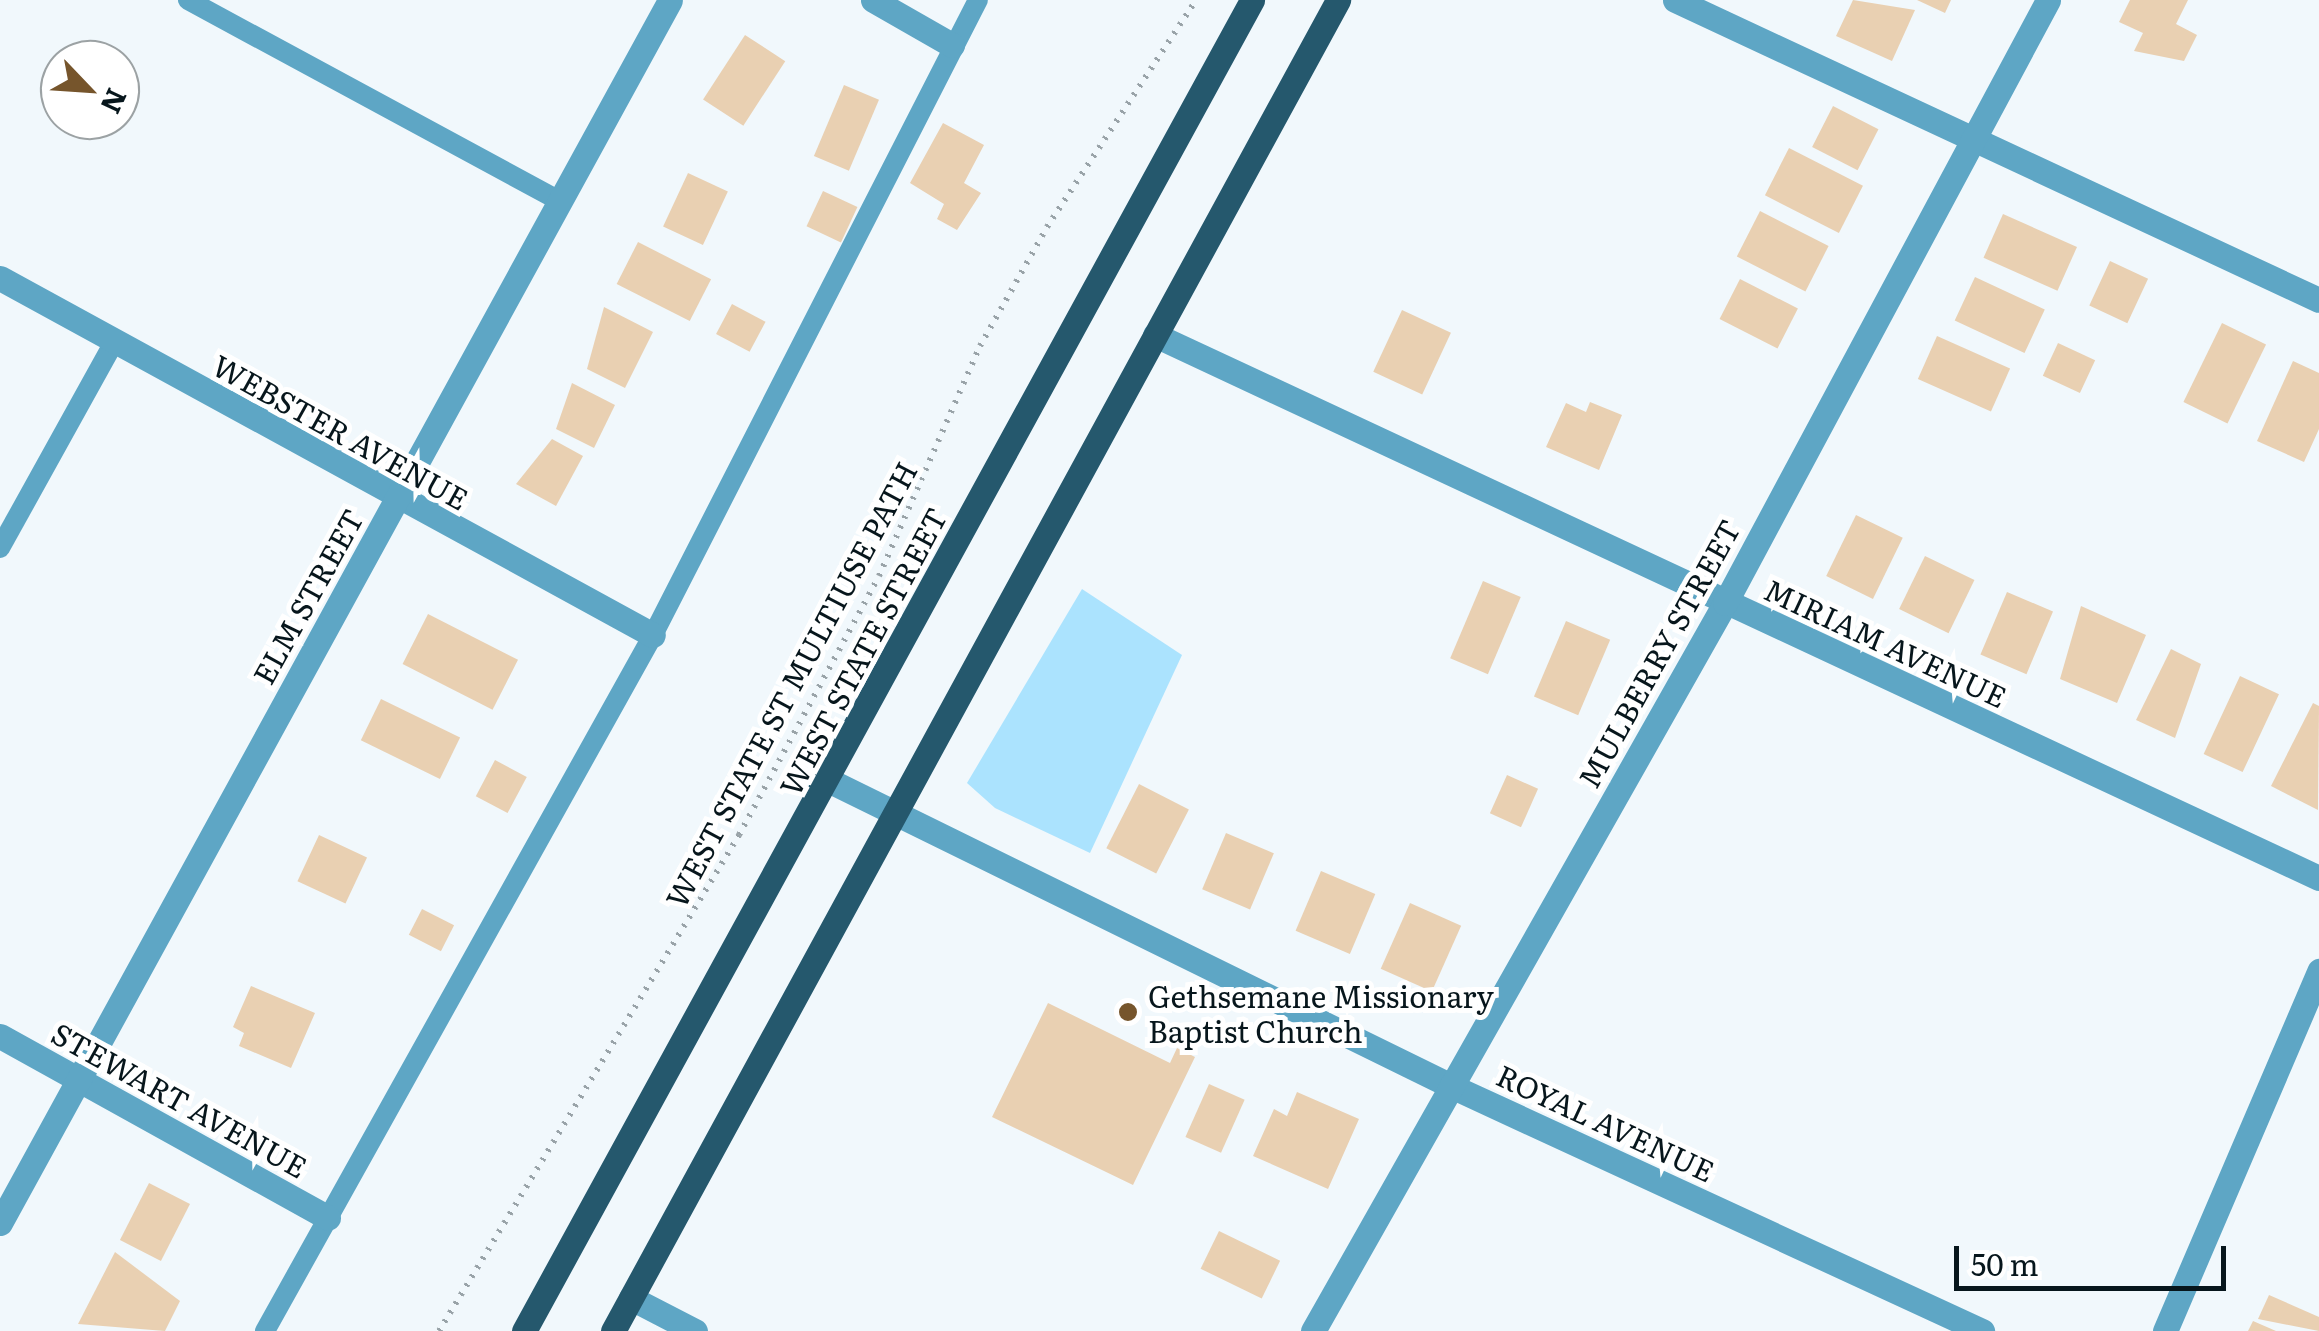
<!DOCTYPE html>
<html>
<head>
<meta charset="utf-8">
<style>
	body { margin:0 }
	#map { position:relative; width:2319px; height:1331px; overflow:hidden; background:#f1f8fc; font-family:Literata,serif }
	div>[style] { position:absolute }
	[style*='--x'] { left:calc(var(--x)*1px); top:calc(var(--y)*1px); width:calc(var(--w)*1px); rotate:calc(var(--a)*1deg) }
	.green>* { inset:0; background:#abe3fe }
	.building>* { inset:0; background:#e9d0b2; transform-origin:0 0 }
	.path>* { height:6px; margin-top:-3px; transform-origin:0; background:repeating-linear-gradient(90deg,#99a3a8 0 2.5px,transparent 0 10.5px) }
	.service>* { height:20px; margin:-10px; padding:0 10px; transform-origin:10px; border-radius:10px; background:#5ea6c5 }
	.minor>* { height:25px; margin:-12.5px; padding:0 12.5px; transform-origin:12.5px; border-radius:12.5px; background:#5ea6c5 }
	.primary>* { height:25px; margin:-12.5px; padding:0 12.5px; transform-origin:12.5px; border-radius:12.5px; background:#25586d }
	.dots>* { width:28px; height:28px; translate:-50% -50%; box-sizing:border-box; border:5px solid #fff; border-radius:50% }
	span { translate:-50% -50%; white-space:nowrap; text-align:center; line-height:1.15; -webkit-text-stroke:10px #fff; paint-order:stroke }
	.street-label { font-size:30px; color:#07161c }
	.poi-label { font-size:30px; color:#07161c }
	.left { translate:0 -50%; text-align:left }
	.north { position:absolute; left:40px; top:40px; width:100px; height:100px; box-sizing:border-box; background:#fff; border:2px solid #9ca2a4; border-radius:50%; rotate:115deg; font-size:28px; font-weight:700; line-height:40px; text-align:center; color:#07161c }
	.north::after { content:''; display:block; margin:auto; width:35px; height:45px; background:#76552c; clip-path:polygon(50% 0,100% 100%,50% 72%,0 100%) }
	.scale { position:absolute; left:1954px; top:1246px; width:272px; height:45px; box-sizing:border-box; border:5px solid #07161c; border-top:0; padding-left:12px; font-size:30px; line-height:35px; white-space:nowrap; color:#07161c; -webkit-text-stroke:8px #fff; paint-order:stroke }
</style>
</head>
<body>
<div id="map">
	<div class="green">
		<div style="clip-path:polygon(1082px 589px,1182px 655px,1090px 853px,995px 808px,967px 783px)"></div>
	</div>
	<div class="building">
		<div style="clip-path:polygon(1853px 0,1915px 10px,1892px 61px,1836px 36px)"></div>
		<div style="clip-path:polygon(1917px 0,1951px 0,1945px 13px)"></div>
		<div style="clip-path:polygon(2130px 0,2188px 0,2176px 24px,2197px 35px,2184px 61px,2134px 51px,2143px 33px,2119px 22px)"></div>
		<div style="left:745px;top:35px;width:48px;height:77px;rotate:33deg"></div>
		<div style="left:844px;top:85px;width:38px;height:77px;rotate:23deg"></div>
		<div style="left:1833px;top:106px;width:51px;height:46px;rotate:27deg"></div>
		<div style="clip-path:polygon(943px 123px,984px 145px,964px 183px,981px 193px,957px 230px,937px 219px,944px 204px,910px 183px)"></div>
		<div style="left:1789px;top:148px;width:83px;height:53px;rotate:27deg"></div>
		<div style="left:688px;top:173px;width:44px;height:59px;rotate:25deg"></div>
		<div style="left:823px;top:191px;width:38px;height:39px;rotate:25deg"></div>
		<div style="left:1760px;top:211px;width:77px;height:51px;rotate:27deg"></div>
		<div style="left:2003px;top:214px;width:81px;height:48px;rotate:24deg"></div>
		<div style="left:638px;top:242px;width:82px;height:47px;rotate:27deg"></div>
		<div style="left:2110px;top:261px;width:42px;height:49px;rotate:25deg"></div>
		<div style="left:1975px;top:277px;width:77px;height:48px;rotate:25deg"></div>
		<div style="left:1740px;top:279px;width:65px;height:45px;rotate:27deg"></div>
		<div style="left:732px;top:304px;width:38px;height:34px;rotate:28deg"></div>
		<div style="clip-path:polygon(604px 307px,653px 332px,625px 388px,587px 369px)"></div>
		<div style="left:1402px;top:310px;width:54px;height:68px;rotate:25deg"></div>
		<div style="left:2222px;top:323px;width:49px;height:88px;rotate:26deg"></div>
		<div style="left:1937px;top:336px;width:80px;height:47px;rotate:24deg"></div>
		<div style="left:2058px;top:343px;width:41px;height:36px;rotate:25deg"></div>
		<div style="clip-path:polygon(2293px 361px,2319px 373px,2319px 429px,2304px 462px,2257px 441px)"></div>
		<div style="clip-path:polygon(572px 383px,615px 405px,594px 448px,556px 429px)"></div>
		<div style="clip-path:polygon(1590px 402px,1622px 415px,1599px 470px,1546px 447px,1566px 403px,1586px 412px)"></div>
		<div style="clip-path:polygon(552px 439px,583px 456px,556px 506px,516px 484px)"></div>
		<div style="left:1856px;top:515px;width:52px;height:68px;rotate:26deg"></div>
		<div style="left:1925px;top:556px;width:55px;height:59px;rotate:26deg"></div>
		<div style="left:1483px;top:581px;width:41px;height:84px;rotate:23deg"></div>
		<div style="left:2007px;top:592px;width:50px;height:68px;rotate:23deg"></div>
		<div style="clip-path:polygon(2081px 606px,2146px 635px,2117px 703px,2060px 679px)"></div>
		<div style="left:428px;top:614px;width:101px;height:56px;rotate:27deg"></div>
		<div style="left:1566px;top:621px;width:48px;height:82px;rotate:23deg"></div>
		<div style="clip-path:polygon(2171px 649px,2201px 664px,2175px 738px,2136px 720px)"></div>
		<div style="left:2240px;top:676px;width:43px;height:86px;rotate:25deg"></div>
		<div style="left:381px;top:699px;width:88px;height:46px;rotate:26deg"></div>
		<div style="clip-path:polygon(2313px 703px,2319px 706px,2318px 810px,2271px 786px)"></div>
		<div style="left:495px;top:760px;width:36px;height:41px;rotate:28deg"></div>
		<div style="left:1507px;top:775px;width:34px;height:42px;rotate:24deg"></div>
		<div style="left:1139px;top:784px;width:56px;height:72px;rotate:27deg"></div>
		<div style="left:1226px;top:833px;width:52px;height:61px;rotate:23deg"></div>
		<div style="left:319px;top:835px;width:53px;height:51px;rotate:25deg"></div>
		<div style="left:1321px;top:871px;width:59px;height:65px;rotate:23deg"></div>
		<div style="left:1410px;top:903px;width:56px;height:72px;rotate:24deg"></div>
		<div style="left:422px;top:909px;width:36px;height:29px;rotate:27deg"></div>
		<div style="clip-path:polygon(251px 986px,315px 1013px,291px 1068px,239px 1046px,244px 1033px,233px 1027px)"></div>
		<div style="clip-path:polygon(1048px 1003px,1170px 1063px,1177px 1048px,1195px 1057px,1133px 1185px,992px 1117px)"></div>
		<div style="left:1209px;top:1084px;width:39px;height:58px;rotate:24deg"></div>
		<div style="clip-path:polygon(1297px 1092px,1359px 1119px,1328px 1189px,1253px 1156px,1274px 1109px,1287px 1116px)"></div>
		<div style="left:149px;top:1183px;width:46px;height:64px;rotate:27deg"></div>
		<div style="left:1219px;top:1231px;width:68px;height:42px;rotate:26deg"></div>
		<div style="clip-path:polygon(115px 1252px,180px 1301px,165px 1331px,78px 1324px)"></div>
		<div style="clip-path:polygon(2269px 1295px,2319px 1317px,2319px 1331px,2258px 1319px)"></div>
		<div style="clip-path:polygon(2253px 1321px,2276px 1331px,2248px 1331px)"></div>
	</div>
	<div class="path">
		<div style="--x:439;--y:1331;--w:580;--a:-58.83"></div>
		<div style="--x:739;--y:835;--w:294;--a:-61.6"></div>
		<div style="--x:879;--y:576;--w:251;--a:-66.3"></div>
		<div style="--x:980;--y:346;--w:137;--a:-60.6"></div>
		<div style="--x:1047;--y:227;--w:272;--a:-56.7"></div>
	</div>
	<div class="service">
		<div style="--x:188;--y:0;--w:423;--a:28.4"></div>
		<div style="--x:0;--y:548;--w:235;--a:-61"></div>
		<div style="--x:265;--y:1331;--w:797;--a:-60.86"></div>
		<div style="--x:653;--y:635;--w:713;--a:-62.9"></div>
	</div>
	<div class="minor">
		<div style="--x:873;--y:0;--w:91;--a:29.7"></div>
		<div style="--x:1675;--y:0;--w:710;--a:24.98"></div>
		<div style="--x:0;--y:278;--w:744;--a:28.67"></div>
		<div style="--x:1155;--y:335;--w:1284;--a:25.01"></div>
		<div style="--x:830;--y:781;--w:692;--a:26.16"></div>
		<div style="--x:1451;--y:1086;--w:585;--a:24.77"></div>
		<div style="--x:0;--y:1036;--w:375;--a:29"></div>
		<div style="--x:0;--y:1223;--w:1394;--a:-61.28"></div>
		<div style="--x:631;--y:1298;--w:72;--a:27.3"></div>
		<div style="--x:1313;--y:1331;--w:836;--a:-60.49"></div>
		<div style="--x:1725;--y:603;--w:684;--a:-61.82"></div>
		<div style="--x:2165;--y:1331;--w:392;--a:-66.8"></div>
	</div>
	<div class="primary">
		<div style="--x:524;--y:1331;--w:1517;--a:-61.32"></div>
		<div style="--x:613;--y:1331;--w:1516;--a:-61.42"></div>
	</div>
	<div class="dots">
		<div style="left:1128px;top:1012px;background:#76552c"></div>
	</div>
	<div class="street-label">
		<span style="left:341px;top:431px;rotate:29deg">WEBSTER AVENUE</span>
		<span style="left:307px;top:596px;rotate:-61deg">ELM STREET</span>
		<span style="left:1886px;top:642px;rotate:25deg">MIRIAM AVENUE</span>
		<span style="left:862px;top:651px;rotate:-62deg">WEST STATE STREET</span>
		<span style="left:1658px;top:653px;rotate:-61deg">MULBERRY STREET</span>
		<span style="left:790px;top:684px;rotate:-62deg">WEST STATE ST MULTIUSE PATH</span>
		<span style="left:180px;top:1099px;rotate:29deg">STEWART AVENUE</span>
		<span style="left:1606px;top:1122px;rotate:25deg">ROYAL AVENUE</span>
	</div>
	<div class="poi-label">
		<span class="left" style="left:1148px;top:1012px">Gethsemane Missionary<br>Baptist Church</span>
	</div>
	<div class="north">N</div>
	<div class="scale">50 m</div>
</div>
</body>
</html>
